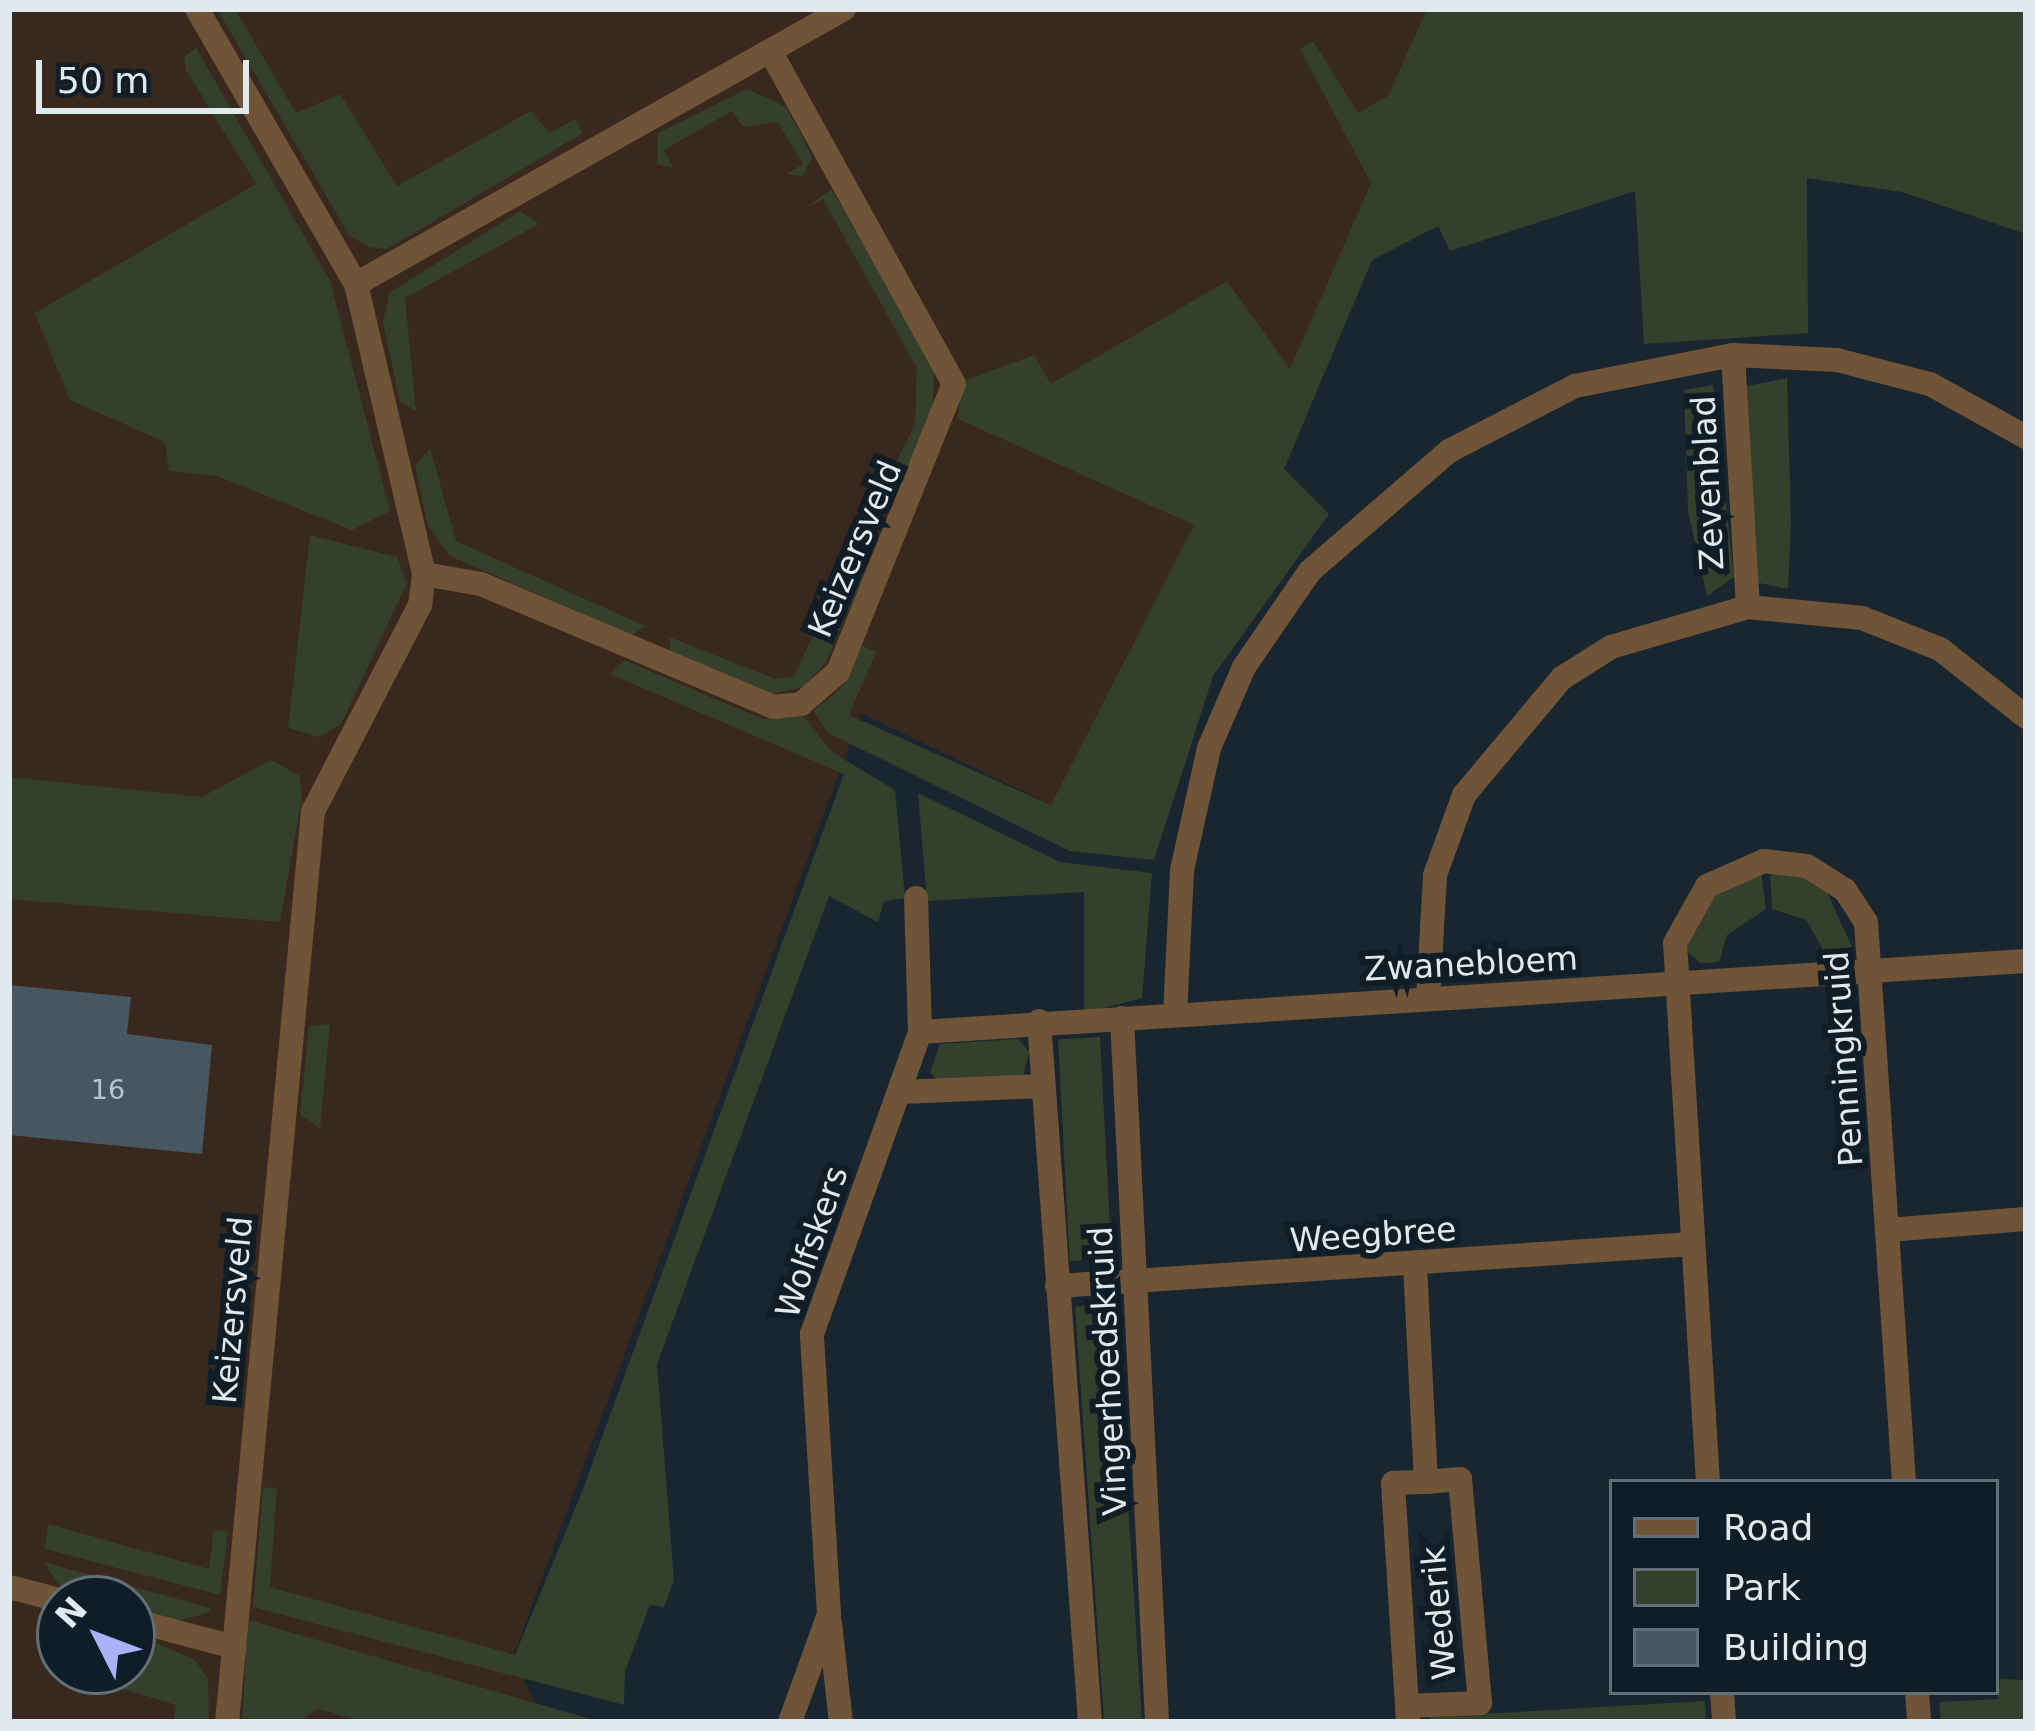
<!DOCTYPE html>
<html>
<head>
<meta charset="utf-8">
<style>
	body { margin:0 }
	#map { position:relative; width:2035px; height:1731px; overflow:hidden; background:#192630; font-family:"DejaVu Sans",sans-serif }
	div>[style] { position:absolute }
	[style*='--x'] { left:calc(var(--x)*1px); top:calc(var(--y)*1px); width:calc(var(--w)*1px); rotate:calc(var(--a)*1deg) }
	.industrial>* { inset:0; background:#38281d }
	.green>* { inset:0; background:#34402b; transform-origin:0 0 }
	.building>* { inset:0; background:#485661 }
	.minor>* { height:24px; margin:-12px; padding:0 12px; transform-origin:12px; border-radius:12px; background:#6f5438 }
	span { translate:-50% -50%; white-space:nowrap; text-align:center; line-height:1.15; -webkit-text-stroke:12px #101d26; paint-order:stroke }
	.number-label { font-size:27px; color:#bac4cc }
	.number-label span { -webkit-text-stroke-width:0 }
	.street-label { font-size:33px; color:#e0e9f0 }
	.frame { position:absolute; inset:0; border:12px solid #e0e9f0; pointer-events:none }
	.legend { position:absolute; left:1609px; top:1479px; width:390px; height:216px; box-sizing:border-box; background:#101d26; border:3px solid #636f77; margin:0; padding:15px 21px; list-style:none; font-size:36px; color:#e0e9f0 }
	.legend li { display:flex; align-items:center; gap:24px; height:60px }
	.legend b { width:60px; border:3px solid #636f77 }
	.north { position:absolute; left:36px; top:1575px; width:120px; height:120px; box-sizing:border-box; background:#101d26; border:3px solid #636f77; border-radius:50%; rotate:312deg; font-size:33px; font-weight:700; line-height:48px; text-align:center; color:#e0e9f0 }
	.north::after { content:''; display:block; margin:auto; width:42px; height:54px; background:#adaffb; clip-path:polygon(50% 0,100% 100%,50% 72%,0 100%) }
	.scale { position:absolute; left:36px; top:60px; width:213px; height:54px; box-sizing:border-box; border:6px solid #e0e9f0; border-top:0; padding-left:15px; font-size:36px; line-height:42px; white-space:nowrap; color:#e0e9f0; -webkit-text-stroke:9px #101d26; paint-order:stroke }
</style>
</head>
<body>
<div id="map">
	<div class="industrial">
		<div style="clip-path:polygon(evenodd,9px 9px,1469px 9px,1419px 162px,1051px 805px,861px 713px,513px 1657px,544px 1722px,9px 1722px,9px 9px,60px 1599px,132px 1599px,132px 1671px,60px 1671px,60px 1599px)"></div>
	</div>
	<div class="green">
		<div style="clip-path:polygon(217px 9px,235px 9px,296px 113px,340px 94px,397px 186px,531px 111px,549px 133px,575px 119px,583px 133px,387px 249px,368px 247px,349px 235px)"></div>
		<div style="clip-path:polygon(1427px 9px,2026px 9px,2026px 234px,1902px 192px,1807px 178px,1808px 333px,1644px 344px,1635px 191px,1450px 251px,1438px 226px,1372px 260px,1284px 469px,1329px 514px,1213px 676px,1154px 860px,1070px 851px,828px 733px,813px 711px,841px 688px,861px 645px,876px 652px,849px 715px,1051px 805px,1194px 525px,958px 419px,961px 382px,1034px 355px,1051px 384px,1227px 281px,1290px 369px,1371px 183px,1300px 49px,1313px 41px,1358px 113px,1388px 96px)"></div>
		<div style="clip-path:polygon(196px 48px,330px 281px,390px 511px,352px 530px,217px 476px,169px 471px,165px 442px,70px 400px,35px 313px,256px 184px,186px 70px,184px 57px)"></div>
		<div style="clip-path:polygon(747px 89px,786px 107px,812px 156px,803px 176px,787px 174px,803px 164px,778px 122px,743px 127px,732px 111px,664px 150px,673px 168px,657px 164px,658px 133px)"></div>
		<div style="clip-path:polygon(831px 189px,934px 366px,933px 415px,894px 511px,871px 513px,915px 424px,917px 368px,823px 199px,806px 208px)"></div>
		<div style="clip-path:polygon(520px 211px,539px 224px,405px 298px,416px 411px,400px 401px,383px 323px,389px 293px)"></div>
		<div style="clip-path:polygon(1787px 378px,1791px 522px,1788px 589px,1759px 583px,1755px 573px,1747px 386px)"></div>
		<div style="clip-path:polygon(1713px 385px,1734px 577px,1707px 596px,1688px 511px,1684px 390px)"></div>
		<div style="clip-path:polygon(430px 448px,456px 541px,645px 626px,632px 635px,450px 556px,428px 526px,415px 466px)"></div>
		<div style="clip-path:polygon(310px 535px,397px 557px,407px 583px,341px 724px,319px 737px,288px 728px)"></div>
		<div style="clip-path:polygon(854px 547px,867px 568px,826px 662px,804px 687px,770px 694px,671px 652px,669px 637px,775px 679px,794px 676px)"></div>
		<div style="clip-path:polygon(624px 660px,762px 719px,803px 716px,832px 752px,895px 790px,905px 898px,884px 901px,878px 922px,829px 896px,657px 1364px,674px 1581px,664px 1607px,650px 1605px,625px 1671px,624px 1705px,253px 1607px,263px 1487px,277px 1489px,270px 1587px,515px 1655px,582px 1492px,844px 774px,610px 674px)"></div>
		<div style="clip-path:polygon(271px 760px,300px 776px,302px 798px,280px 922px,9px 899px,9px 777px,202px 797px)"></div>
		<div style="clip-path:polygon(918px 793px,1060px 862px,1152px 873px,1142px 998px,1084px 1013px,1084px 892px,927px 901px)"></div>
		<div style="clip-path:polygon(1770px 871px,1804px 873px,1825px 888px,1852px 947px,1827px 956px,1806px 920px,1772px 909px)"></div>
		<div style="clip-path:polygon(1761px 872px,1766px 909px,1727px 935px,1719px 962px,1700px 963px,1686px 950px,1690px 927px,1716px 892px)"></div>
		<div style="clip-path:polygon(330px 1024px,320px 1129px,300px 1114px,309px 1026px)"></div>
		<div style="left:1100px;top:1037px;width:222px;height:42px;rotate:87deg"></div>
		<div style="clip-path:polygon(1019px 1039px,1029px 1052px,1023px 1077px,937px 1080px,930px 1072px,940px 1044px)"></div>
		<div style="clip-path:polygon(1115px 1302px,1127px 1489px,1142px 1722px,1104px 1722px,1075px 1307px)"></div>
		<div style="clip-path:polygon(48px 1524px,209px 1569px,214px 1529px,228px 1532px,220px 1595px,45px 1549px)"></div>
		<div style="clip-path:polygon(44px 1562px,210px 1608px,210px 1612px,179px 1621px,132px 1607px,132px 1599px,60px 1587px)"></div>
		<div style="clip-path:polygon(248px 1620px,601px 1722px,365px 1722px,317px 1709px,299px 1722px,242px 1722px)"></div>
		<div style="clip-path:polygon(132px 1632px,195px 1660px,208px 1679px,209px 1722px,173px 1722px,176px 1705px,65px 1671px,132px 1671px)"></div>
		<div style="clip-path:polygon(2000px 1679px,2026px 1680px,2026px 1722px,1941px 1722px,1939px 1702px,1998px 1699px)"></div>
		<div style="clip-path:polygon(1705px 1701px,1706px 1722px,1427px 1722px,1431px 1717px)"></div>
	</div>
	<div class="building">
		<div style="clip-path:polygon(9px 985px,131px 997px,127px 1034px,212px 1045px,202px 1154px,9px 1135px)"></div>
	</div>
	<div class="minor">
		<div style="--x:197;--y:9;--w:318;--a:60"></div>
		<div style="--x:356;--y:284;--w:298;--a:76.8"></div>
		<div style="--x:424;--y:574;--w:31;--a:97"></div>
		<div style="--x:420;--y:605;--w:232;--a:117.4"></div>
		<div style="--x:313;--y:811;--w:915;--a:95.39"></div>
		<div style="--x:356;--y:284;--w:560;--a:-29.4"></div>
		<div style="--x:1733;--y:355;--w:252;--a:86.6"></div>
		<div style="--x:424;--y:574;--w:58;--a:10"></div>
		<div style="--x:481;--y:584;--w:317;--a:22.8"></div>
		<div style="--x:773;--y:707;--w:28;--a:-6"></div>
		<div style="--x:801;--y:704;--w:49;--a:-40.9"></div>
		<div style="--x:838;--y:672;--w:310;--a:-68.1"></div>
		<div style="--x:954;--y:384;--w:380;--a:-118.9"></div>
		<div style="--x:1428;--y:998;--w:123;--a:-86.7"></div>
		<div style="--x:1435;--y:875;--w:85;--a:-70.1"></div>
		<div style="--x:1464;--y:795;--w:153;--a:-50.1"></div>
		<div style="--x:1562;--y:678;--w:58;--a:-32.3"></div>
		<div style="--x:1611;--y:647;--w:143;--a:-16.3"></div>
		<div style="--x:1748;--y:607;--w:115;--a:5.5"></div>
		<div style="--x:1862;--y:618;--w:84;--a:21.7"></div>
		<div style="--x:1940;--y:649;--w:110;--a:38.3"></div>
		<div style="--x:1175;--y:1015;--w:145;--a:-87.2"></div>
		<div style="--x:1182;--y:870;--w:125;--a:-77.5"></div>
		<div style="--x:1209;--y:748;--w:88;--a:-66.6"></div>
		<div style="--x:1244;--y:667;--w:116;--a:-55.5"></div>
		<div style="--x:1310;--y:571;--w:184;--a:-40.8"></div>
		<div style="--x:1449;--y:451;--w:142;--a:-27.3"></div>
		<div style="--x:1575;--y:386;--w:161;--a:-11.1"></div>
		<div style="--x:1733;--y:355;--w:104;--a:2.8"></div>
		<div style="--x:1837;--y:360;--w:96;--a:14.5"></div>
		<div style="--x:1930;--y:384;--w:110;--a:28.9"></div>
		<div style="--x:1122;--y:1018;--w:705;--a:87.15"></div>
		<div style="--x:1039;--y:1021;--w:703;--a:85.84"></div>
		<div style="--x:920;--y:1032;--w:1108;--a:-3.67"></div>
		<div style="--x:901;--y:1092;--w:141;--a:-2.4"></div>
		<div style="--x:1888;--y:1230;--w:138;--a:-4.6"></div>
		<div style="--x:1057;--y:1286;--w:637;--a:-3.78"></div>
		<div style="--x:1708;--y:1482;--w:540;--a:-93.5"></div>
		<div style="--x:1675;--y:943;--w:65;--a:-60.7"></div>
		<div style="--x:1707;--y:886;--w:62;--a:-23.7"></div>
		<div style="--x:1764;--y:861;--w:43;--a:6.6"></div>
		<div style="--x:1807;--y:866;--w:45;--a:32.3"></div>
		<div style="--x:1845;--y:890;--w:38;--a:57"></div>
		<div style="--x:1866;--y:922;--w:561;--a:86.12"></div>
		<div style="--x:9;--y:1587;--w:53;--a:14.3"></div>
		<div style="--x:132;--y:1620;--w:106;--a:14.8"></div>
		<div style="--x:830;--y:1623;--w:100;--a:83.7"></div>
		<div style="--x:1722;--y:1692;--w:30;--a:86"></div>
		<div style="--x:1917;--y:1692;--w:30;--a:86"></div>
		<div style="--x:1407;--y:1706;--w:223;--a:-93.6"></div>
		<div style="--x:1393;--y:1483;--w:33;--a:-2"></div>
		<div style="--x:790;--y:1722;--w:115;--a:-70.1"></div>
		<div style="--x:829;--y:1614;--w:281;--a:-93.5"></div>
		<div style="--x:812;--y:1334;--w:321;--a:-70.3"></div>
		<div style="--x:920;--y:1032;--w:134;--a:-91.7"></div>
		<div style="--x:1408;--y:1722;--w:16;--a:-94"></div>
		<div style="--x:1407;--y:1706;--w:73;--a:-2.4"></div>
		<div style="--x:1480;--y:1703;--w:225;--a:-95.1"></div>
		<div style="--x:1460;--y:1479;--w:34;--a:175"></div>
		<div style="--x:1426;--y:1482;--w:216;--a:-92.9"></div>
	</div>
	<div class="number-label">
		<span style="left:108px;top:1090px">16</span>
	</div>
	<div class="street-label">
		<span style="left:1708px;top:483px;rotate:-93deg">Zevenblad</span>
		<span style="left:855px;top:549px;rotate:-67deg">Keizersveld</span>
		<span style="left:1471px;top:964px;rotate:-3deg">Zwanebloem</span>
		<span style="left:1844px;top:1059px;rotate:-94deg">Penningkruid</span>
		<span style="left:1373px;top:1235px;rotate:-4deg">Weegbree</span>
		<span style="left:812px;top:1242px;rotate:-71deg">Wolfskers</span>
		<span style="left:233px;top:1310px;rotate:-85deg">Keizersveld</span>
		<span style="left:1108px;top:1371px;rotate:-93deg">Vingerhoedskruid</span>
		<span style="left:1439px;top:1613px;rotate:-95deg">Wederik</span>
	</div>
	<div class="frame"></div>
	<ul class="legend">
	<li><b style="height:15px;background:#6f5438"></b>Road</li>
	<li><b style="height:33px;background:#34402b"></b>Park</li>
	<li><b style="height:33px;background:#485661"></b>Building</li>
	</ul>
	<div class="north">N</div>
	<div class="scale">50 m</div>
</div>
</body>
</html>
